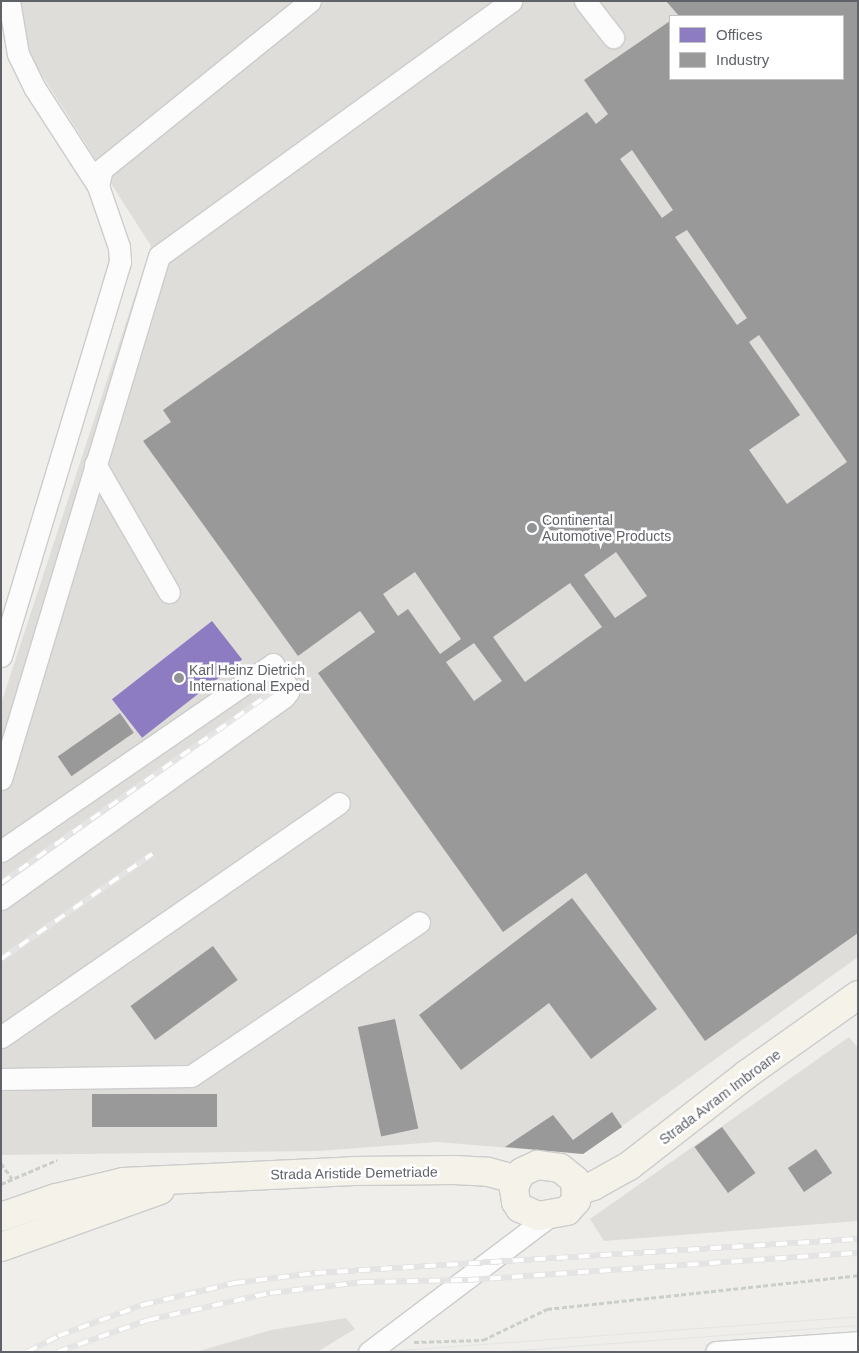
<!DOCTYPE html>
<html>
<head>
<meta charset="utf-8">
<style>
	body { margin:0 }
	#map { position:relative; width:859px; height:1353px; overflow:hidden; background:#efeeea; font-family:Helvetica,sans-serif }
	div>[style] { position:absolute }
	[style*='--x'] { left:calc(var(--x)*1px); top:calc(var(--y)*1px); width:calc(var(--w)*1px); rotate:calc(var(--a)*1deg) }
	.industrial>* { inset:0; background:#dfddda }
	.offices>* { inset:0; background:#8e7cc3; transform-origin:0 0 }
	.industry>* { inset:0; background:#999; transform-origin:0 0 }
	.path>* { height:3px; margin-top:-1.5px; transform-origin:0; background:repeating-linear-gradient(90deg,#cacfcc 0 5px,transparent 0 7.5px) }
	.roads { filter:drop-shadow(1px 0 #cbcccc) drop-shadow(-1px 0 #cbcccc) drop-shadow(0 1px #cbcccc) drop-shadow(0 -1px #cbcccc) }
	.minor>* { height:21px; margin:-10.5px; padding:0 10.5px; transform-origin:10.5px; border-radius:10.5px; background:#fdfcfc }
	.major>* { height:28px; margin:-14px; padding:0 14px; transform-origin:14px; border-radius:14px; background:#f4f2e9 }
	.tram>* { height:1px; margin:-0.5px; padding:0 0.5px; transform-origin:0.5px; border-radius:0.5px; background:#e4e4e4 }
	.rail>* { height:5.5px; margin-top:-2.75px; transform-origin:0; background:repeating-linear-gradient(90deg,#fff 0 11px,#e4e4e4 0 22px); box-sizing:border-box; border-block:1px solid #e4e4e4 }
	.dots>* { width:14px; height:14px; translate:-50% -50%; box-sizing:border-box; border:2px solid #fff; border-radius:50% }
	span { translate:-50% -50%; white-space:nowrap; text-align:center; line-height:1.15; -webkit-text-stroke:5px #fff; paint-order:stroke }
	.poi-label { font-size:14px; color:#5f6368 }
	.left { translate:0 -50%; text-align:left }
	.street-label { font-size:14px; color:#5f6368 }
	.frame { position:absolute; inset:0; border:2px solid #5f6368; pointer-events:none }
	.legend { position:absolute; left:669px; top:15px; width:175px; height:65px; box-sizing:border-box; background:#fff; border:1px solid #bfc1c3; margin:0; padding:6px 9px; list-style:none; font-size:15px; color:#5f6368 }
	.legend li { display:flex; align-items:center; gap:10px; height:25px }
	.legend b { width:25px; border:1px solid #bfc1c3 }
</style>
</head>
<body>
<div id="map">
	<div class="industrial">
		<div style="clip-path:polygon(evenodd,1px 1px,858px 1px,858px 957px,583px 1154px,437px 1142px,318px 1151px,1px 1155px,1px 704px,151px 246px,1px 11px,1px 1px,670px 16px,843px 16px,843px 79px,670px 79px,670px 16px)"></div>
		<div style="clip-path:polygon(849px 1037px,858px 1048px,858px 1221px,604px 1241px,590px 1219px)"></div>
		<div style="clip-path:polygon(346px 1318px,355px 1329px,317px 1352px,196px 1352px,271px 1330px)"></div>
	</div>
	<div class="offices">
		<div style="left:212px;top:621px;width:49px;height:127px;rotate:52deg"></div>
	</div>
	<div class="industry">
		<div style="clip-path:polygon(evenodd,666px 1px,858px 1px,858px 933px,705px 1041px,586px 873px,503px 932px,318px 673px,375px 632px,360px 611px,298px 656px,143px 441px,171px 422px,163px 410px,587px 112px,596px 124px,608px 114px,584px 80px,670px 21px,670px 79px,843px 79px,843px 16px,679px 16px,666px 1px,632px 150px,673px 210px,662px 218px,620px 159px,632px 150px,666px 1px,687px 230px,747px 318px,737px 325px,675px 237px,687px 230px,666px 1px,759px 335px,847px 462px,787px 504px,749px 450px,800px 415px,749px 342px,759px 335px,666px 1px,616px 552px,647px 596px,615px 618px,584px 575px,616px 552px,666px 1px,415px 572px,461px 639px,440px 654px,408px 609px,398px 616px,383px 594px,415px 572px,666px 1px,570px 583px,602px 627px,525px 682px,493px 637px,570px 583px,666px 1px,474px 643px,502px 681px,474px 701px,446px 662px,474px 643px)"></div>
		<div style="left:120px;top:713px;width:24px;height:76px;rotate:55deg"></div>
		<div style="clip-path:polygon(572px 898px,657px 1009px,591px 1059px,549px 1003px,461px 1070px,419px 1015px)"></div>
		<div style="left:213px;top:946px;width:42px;height:102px;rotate:54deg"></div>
		<div style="left:395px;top:1019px;width:112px;height:38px;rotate:78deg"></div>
		<div style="left:217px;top:1094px;width:33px;height:125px;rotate:90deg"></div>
		<div style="clip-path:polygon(612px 1112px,622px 1127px,583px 1154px,505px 1147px,553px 1115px,573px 1140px)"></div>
		<div style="left:722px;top:1127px;width:57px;height:34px;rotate:54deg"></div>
		<div style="left:816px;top:1149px;width:29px;height:34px;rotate:56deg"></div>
	</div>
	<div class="path">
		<div style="--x:1;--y:1163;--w:19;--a:55"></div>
		<div style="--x:1;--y:1184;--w:61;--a:-23.2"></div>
		<div style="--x:414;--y:1342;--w:69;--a:-1.7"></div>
		<div style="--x:483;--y:1340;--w:71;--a:-25.8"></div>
		<div style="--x:547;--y:1309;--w:313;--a:-6.2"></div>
	</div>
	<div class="roads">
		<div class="minor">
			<div style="--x:9;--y:1;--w:54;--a:80.4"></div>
			<div style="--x:18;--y:54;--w:37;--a:64"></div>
			<div style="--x:34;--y:87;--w:118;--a:57.1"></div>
			<div style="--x:585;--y:1;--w:46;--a:52.1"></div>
			<div style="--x:95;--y:464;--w:148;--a:60"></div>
			<div style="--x:1;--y:656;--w:412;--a:-73.2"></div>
			<div style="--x:120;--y:262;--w:15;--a:-94"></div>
			<div style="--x:119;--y:247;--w:65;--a:-109"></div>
			<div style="--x:98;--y:186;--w:17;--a:-77"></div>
			<div style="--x:102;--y:169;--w:267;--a:-38.9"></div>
			<div style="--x:1;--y:779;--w:546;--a:-73.19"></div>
			<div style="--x:159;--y:256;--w:435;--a:-35.9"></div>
			<div style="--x:1;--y:851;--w:330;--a:-34.5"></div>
			<div style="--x:273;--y:664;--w:26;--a:58"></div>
			<div style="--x:287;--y:686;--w:6;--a:81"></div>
			<div style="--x:288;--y:692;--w:6;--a:129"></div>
			<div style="--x:284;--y:697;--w:348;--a:144.5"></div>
			<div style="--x:1;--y:1037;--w:411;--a:-34.7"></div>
			<div style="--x:1;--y:1079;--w:190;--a:-0.9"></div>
			<div style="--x:191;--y:1076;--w:275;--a:-34"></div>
			<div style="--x:369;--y:1352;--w:224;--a:-37"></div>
			<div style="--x:716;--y:1352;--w:142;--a:-4"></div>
		</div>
		<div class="major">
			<div style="--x:537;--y:1165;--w:23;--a:7"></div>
			<div style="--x:560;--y:1168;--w:19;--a:39"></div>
			<div style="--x:575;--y:1180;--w:21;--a:87"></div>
			<div style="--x:576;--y:1201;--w:13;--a:132"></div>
			<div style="--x:567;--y:1211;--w:29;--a:170"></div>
			<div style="--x:538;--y:1216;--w:20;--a:-156"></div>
			<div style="--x:520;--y:1208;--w:7;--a:-124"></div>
			<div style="--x:516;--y:1202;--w:13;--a:-99"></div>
			<div style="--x:514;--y:1189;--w:9;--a:-72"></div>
			<div style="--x:517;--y:1180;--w:9;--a:-58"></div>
			<div style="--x:522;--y:1172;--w:17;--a:-25"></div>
			<div style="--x:578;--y:1191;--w:16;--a:-18"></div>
			<div style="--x:593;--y:1186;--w:41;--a:-29.1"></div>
			<div style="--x:629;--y:1166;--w:150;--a:-37.9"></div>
			<div style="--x:747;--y:1074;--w:136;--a:-35.4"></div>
			<div style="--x:1;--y:1217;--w:58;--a:-19.1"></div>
			<div style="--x:56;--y:1198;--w:69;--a:-13.4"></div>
			<div style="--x:123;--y:1182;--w:231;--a:-2.7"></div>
			<div style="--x:354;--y:1171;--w:100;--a:-0.6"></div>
			<div style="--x:454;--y:1170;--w:34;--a:3"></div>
			<div style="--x:488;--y:1172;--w:30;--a:15"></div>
			<div style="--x:1;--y:1247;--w:169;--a:-19.7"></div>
		</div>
	</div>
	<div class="tram">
		<div style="--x:372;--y:1352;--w:487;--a:-4.2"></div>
		<div style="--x:492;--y:1352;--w:367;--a:-4.2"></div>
	</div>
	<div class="rail">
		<div style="--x:1;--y:883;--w:338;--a:-35.2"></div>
		<div style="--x:1;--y:959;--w:184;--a:-34.8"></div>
		<div style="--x:27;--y:1352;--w:35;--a:-27"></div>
		<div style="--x:58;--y:1336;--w:90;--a:-20.3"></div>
		<div style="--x:142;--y:1305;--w:95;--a:-13.4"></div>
		<div style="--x:234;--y:1283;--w:82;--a:-7"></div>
		<div style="--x:315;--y:1273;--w:544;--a:-3.58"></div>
		<div style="--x:57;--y:1352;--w:96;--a:-19.4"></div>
		<div style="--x:148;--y:1320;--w:125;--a:-12.5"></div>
		<div style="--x:270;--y:1293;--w:94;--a:-6.7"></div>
		<div style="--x:363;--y:1282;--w:105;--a:-1.1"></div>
		<div style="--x:468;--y:1280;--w:391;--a:-4"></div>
	</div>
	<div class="dots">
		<div style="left:532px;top:528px;background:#919496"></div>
		<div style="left:179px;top:678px;background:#919496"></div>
	</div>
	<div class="poi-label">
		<span class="left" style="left:542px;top:528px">Continental<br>Automotive Products</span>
		<span class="left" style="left:189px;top:678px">Karl Heinz Dietrich<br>International Exped</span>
	</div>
	<div class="street-label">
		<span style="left:720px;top:1097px;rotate:-37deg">Strada Avram Imbroane</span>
		<span style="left:354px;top:1173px;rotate:-1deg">Strada Aristide Demetriade</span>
	</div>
	<div class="frame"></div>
	<ul class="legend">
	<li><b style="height:14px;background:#8e7cc3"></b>Offices</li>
	<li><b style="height:14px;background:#999"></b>Industry</li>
	</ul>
</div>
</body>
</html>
